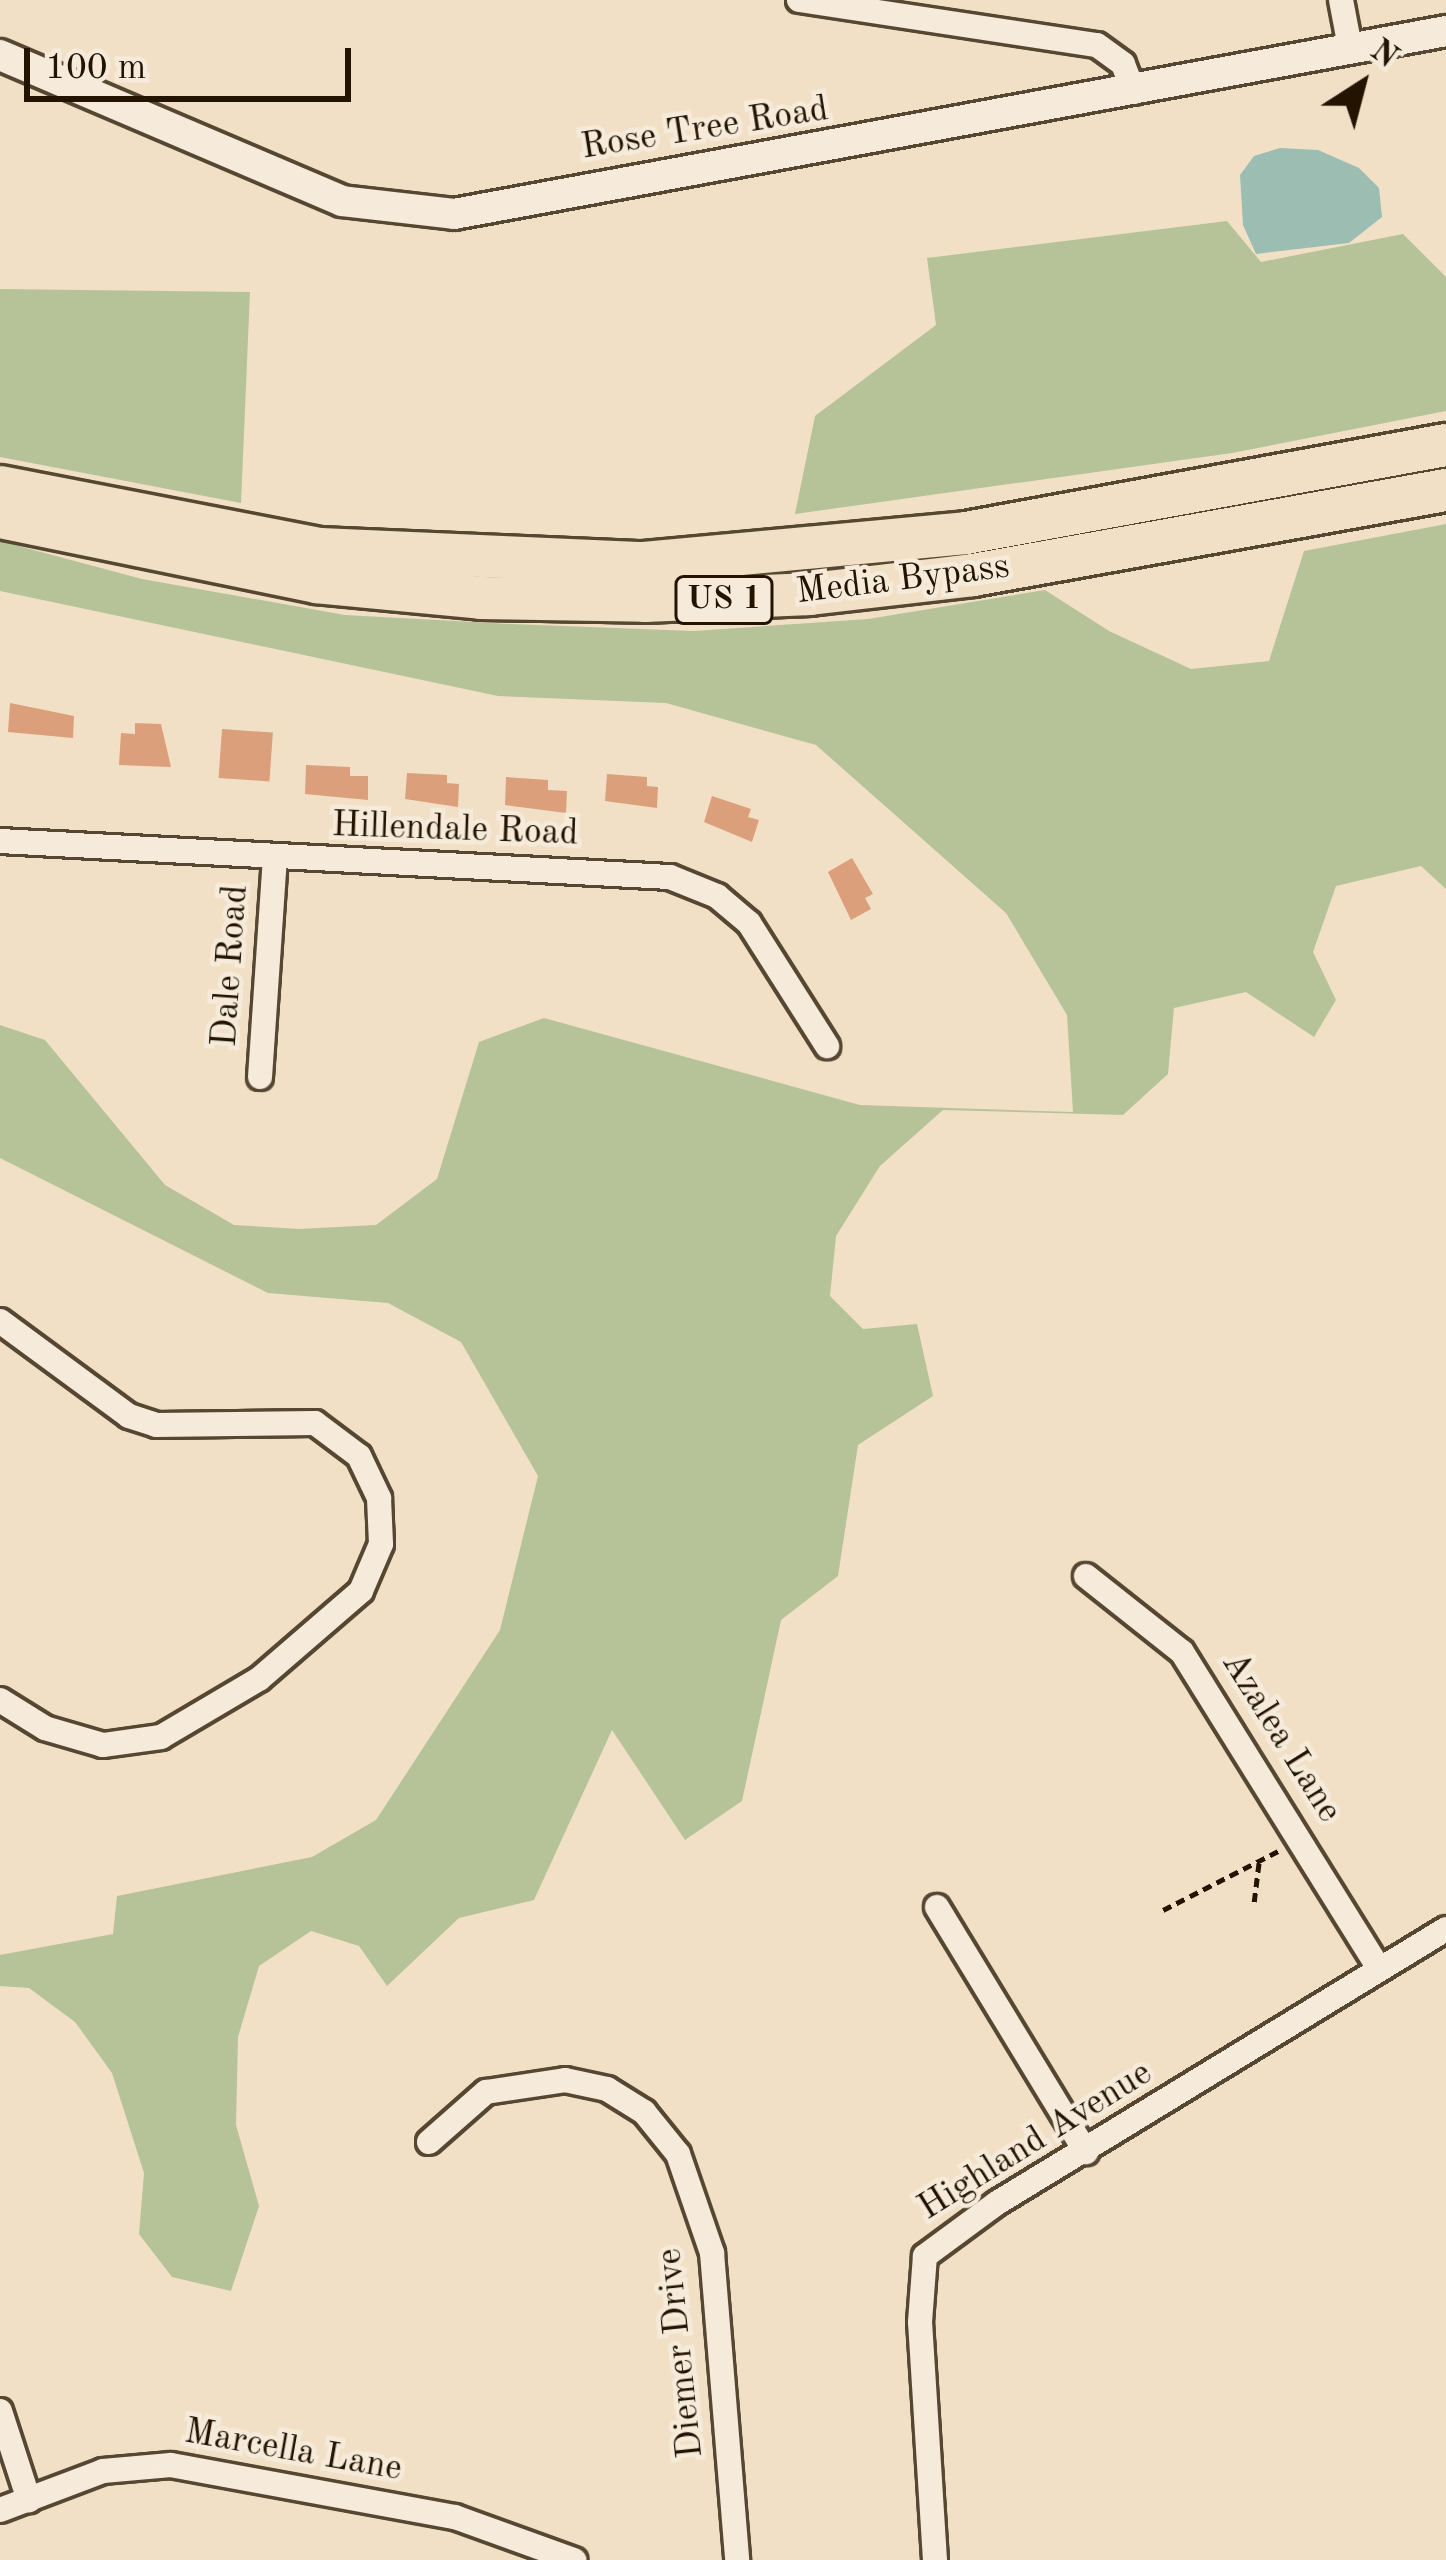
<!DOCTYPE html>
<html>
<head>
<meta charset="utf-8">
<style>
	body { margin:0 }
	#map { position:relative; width:1446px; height:2560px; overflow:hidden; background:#f1e0c6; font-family:"Old Standard TT",serif }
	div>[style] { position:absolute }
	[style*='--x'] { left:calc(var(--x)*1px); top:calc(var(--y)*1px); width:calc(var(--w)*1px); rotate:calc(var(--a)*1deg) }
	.green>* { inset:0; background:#b6c398 }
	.water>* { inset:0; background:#9bbdb2 }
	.building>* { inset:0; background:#db9f7b; transform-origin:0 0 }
	.path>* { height:4.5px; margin-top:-2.25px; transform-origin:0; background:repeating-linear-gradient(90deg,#221401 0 9px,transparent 0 15px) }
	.roads { filter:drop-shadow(3px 0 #564732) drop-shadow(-3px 0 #564732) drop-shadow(0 3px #564732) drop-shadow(0 -3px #564732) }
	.minor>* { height:24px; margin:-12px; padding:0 12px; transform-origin:12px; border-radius:12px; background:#f6ebda }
	.tertiary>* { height:30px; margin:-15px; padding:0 15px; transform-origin:15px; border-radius:15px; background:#f6ebda }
	.motorway>* { height:42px; margin:-21px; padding:0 21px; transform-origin:21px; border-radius:21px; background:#f1e0c6 }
	span { translate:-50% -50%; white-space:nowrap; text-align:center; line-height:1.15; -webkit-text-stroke:9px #f6ebda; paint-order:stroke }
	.shield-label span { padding:3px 9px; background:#f6ebda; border:3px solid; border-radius:9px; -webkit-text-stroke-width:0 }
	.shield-label { font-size:33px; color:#221401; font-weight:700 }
	.street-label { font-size:36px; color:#221401 }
	.north { position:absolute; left:1302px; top:24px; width:120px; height:120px; -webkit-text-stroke:9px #f6ebda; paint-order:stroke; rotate:36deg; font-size:33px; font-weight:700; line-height:48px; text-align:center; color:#221401 }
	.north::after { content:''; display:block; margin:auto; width:42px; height:54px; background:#221401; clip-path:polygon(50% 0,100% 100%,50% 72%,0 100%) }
	.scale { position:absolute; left:24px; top:48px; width:327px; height:54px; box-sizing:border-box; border:6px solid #221401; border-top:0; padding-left:15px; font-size:36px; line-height:42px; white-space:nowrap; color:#221401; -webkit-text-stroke:9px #f6ebda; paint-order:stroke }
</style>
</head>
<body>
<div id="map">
	<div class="green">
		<div style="clip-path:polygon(1227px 221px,1261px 262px,1403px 234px,1446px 277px,1446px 411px,1232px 453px,795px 514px,815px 416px,936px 325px,927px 258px)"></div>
		<div style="clip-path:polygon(0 289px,250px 292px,241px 503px,0 457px)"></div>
		<div style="clip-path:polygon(1446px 524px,1446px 889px,1421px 866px,1336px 886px,1313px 952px,1336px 1000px,1314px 1037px,1246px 992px,1174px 1008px,1168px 1074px,1123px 1115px,943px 1110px,880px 1166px,836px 1236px,830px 1296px,863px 1329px,917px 1324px,933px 1396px,858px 1445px,838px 1576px,781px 1620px,742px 1801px,685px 1840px,612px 1730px,534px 1900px,459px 1918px,387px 1986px,359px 1946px,311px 1931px,259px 1966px,238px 2037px,236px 2125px,259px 2206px,231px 2291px,172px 2277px,139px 2234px,144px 2173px,112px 2073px,75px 2022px,29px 1988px,0 1986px,0 1955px,113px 1934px,117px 1896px,312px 1857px,376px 1820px,500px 1630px,538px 1476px,461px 1342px,388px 1303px,268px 1293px,0 1158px,0 1025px,45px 1040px,165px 1185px,234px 1225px,299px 1229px,376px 1225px,437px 1179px,479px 1042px,544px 1018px,860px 1105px,1073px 1112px,1067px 1015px,1006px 913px,816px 745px,666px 703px,498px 696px,0 591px,0 541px,142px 579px,345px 615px,511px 624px,694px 631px,868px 619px,1045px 590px,1109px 631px,1191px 669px,1269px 661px,1304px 551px)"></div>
	</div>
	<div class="water">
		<div style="clip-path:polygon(1280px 148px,1318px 150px,1359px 168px,1379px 188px,1382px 217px,1349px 243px,1256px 254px,1243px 225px,1240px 175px,1254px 156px)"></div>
	</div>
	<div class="building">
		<div style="clip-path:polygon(10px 703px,74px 716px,73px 738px,8px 732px)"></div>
		<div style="clip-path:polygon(135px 723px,161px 724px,171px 767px,119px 765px,121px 733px,135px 734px)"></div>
		<div style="left:222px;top:729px;width:51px;height:49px;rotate:4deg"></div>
		<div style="clip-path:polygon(306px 765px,350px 767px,350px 776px,368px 776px,368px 800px,305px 794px)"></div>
		<div style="clip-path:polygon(407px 773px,447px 775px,447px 783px,459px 784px,458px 807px,405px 799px)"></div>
		<div style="clip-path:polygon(607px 774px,647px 777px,647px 786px,658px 787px,657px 808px,605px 801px)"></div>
		<div style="clip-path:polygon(506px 777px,548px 780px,548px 790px,567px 791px,566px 813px,505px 805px)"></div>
		<div style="clip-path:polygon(712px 796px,751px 809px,748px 817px,759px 820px,752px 842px,704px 822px)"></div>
		<div style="clip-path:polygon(852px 858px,873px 894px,865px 898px,871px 909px,851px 920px,828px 872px)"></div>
	</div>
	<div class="path">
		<div style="--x:1254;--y:1902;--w:41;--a:-83"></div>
		<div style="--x:1163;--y:1910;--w:131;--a:-27.1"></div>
	</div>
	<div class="roads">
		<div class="minor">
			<div style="--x:799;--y:0;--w:301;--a:8.6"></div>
			<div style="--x:1097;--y:45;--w:32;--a:36"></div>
			<div style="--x:1123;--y:64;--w:30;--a:69"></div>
			<div style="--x:1341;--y:0;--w:48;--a:79.2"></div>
			<div style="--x:0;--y:841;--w:671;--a:3.08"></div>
			<div style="--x:670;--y:877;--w:51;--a:22"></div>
			<div style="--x:717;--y:896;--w:42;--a:40.2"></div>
			<div style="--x:749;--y:923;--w:146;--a:57.6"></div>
			<div style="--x:260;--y:1077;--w:219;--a:-86.1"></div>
			<div style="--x:0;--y:1321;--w:160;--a:36.4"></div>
			<div style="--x:129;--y:1416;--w:28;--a:18"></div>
			<div style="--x:156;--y:1425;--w:159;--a:-0.7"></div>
			<div style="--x:315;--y:1423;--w:55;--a:36.9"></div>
			<div style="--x:359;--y:1456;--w:47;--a:64.5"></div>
			<div style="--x:379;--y:1498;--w:46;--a:87.5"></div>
			<div style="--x:381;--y:1544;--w:51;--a:113.1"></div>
			<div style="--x:361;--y:1591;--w:135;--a:139.2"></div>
			<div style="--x:259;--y:1679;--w:114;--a:149.4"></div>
			<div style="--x:161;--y:1737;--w:59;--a:172.1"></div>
			<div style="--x:103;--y:1745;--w:60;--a:-163.7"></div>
			<div style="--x:45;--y:1728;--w:53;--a:-148.1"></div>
			<div style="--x:1086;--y:1576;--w:122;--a:38.4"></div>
			<div style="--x:1182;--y:1652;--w:372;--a:58.1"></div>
			<div style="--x:937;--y:1907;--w:287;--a:58.7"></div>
			<div style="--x:429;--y:2142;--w:76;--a:-41.3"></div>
			<div style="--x:486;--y:2092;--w:80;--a:-8.6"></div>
			<div style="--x:565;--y:2080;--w:43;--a:12.1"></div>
			<div style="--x:607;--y:2089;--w:44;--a:31.9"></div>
			<div style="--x:644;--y:2112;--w:54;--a:51"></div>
			<div style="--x:678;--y:2154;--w:105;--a:71"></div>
			<div style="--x:712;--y:2253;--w:308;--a:85.3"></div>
			<div style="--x:0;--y:2411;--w:94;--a:72"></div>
			<div style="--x:0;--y:2510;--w:110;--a:-20.7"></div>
			<div style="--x:103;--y:2471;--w:68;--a:-5"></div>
			<div style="--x:171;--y:2465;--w:289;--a:10.4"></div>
			<div style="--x:455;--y:2517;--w:127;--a:19.9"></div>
			<div style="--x:935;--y:2560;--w:238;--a:-93.6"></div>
			<div style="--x:920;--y:2322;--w:66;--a:-85.7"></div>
			<div style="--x:925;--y:2256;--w:89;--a:-36.4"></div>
			<div style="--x:997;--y:2203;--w:526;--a:-31.39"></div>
		</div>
		<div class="tertiary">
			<div style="--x:0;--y:55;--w:372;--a:23.1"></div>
			<div style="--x:342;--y:201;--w:113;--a:6.6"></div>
			<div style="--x:454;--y:214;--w:1009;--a:-10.45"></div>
		</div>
		<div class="motorway">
			<div style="--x:0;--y:487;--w:326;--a:11"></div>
			<div style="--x:320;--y:549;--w:324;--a:2.5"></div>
			<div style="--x:644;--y:563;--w:323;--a:-5.3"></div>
			<div style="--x:966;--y:533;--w:488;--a:-10.4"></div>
			<div style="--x:0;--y:517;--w:323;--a:11.6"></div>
			<div style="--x:316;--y:582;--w:166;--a:5.5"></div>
			<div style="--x:481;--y:598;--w:164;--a:1"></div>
			<div style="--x:645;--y:601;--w:165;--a:-2.4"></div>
			<div style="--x:810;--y:594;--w:164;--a:-6.6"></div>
			<div style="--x:973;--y:575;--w:481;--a:-10.2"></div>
		</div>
	</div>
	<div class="shield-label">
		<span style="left:724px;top:600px">US 1</span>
	</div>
	<div class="street-label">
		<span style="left:705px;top:130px;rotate:-9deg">Rose Tree Road</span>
		<span style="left:903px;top:581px;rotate:-7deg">Media Bypass</span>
		<span style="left:455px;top:831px;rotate:2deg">Hillendale Road</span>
		<span style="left:232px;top:966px;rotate:-86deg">Dale Road</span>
		<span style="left:1280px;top:1738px;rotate:58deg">Azalea Lane</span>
		<span style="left:1036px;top:2142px;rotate:-32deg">Highland Avenue</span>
		<span style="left:682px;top:2353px;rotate:-96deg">Diemer Drive</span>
		<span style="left:293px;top:2452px;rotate:10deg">Marcella Lane</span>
	</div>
	<div class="north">N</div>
	<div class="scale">100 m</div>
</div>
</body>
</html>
